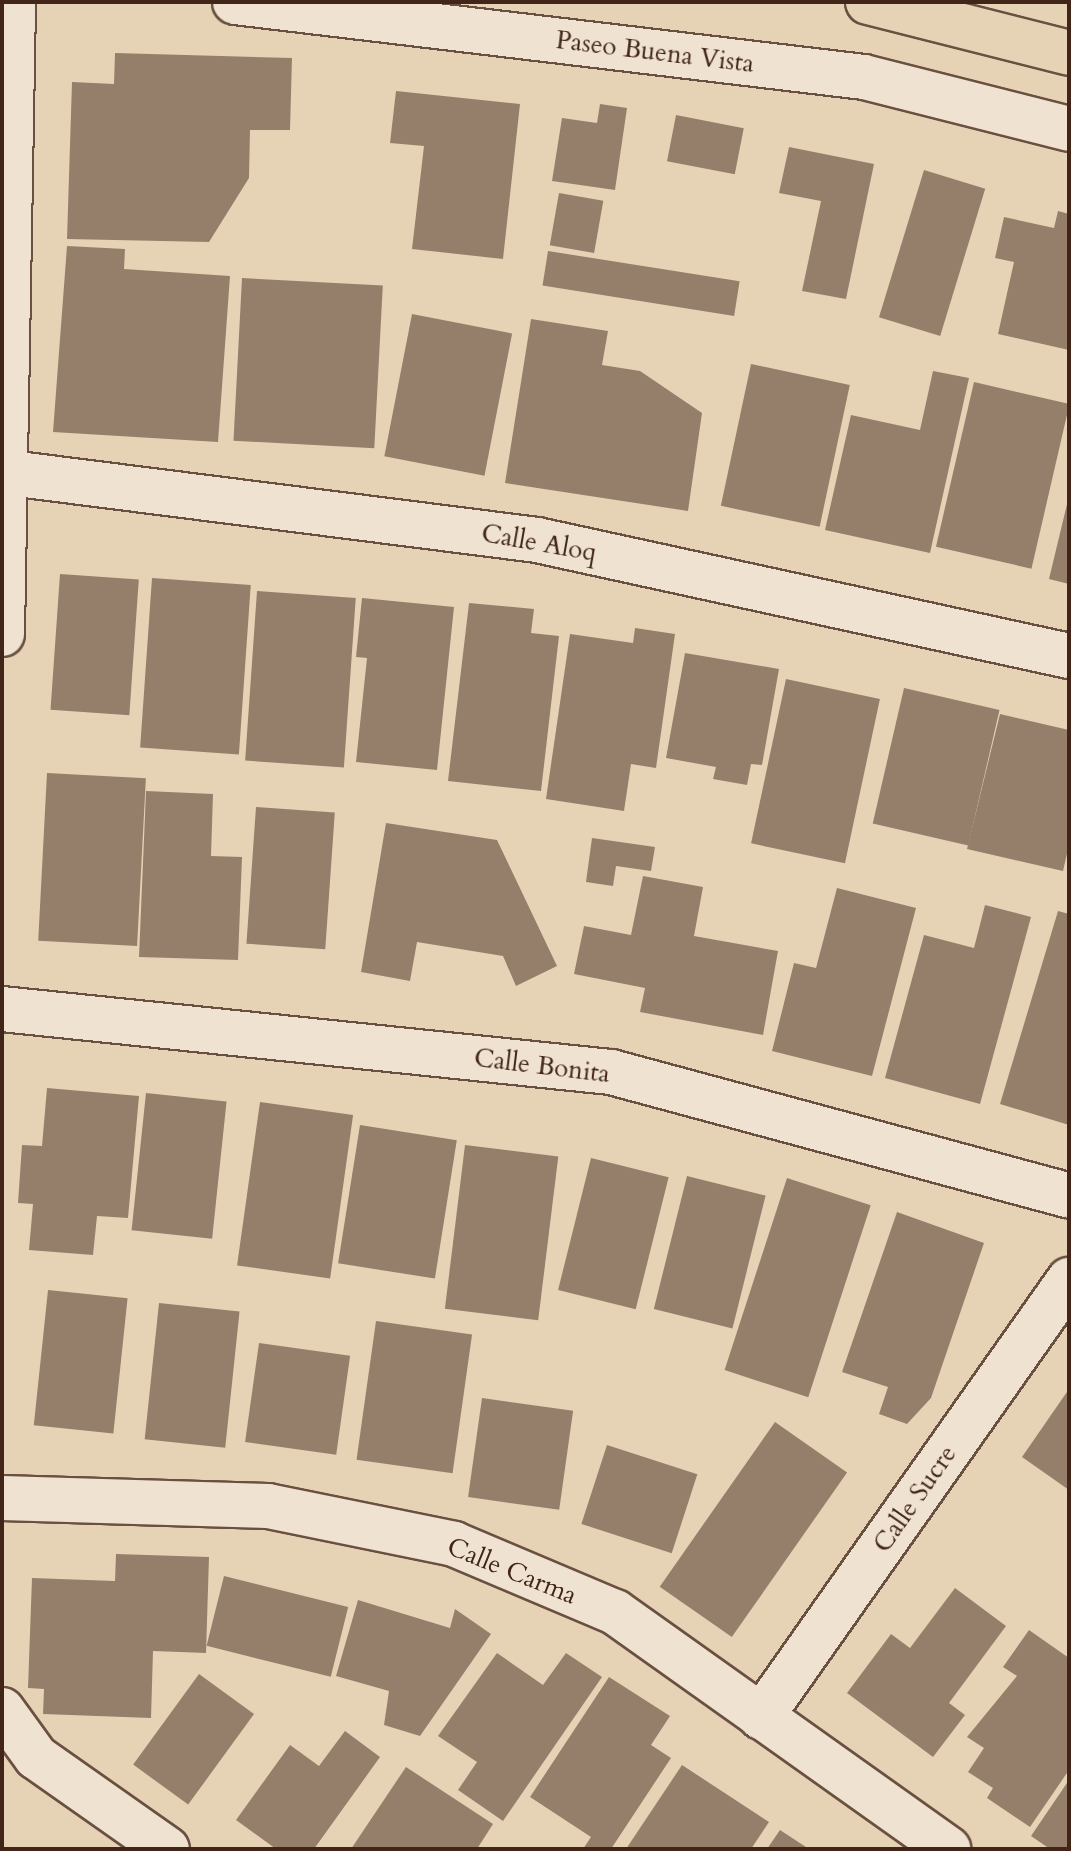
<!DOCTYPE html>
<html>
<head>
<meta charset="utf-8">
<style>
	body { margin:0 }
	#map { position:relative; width:1071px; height:1851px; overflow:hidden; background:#e6d3b6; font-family:Cardo,serif }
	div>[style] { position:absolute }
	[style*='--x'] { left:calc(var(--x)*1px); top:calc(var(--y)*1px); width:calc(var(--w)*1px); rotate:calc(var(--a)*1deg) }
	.building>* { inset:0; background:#967f6a; transform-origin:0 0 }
	.roads { filter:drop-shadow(2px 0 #6a5040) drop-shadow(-2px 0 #6a5040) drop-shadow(0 2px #6a5040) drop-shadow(0 -2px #6a5040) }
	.minor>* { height:44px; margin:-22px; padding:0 22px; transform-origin:22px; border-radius:22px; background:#efe2d0 }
	.major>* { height:44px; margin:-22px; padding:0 22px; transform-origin:22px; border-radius:22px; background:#e6d3b6 }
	span { translate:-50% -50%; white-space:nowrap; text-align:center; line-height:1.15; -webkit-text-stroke:8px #efe2d0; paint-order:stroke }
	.street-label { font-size:26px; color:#402518 }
	.frame { position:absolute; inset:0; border:4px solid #402518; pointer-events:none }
</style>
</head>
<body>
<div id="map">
	<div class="building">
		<div style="clip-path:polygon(115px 53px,292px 58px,290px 130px,250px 130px,249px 178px,209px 242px,67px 239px,72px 82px,114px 84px)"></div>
		<div style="clip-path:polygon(396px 91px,520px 104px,503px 259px,412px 249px,424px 146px,390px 143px)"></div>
		<div style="clip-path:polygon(600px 104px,627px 108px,615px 190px,552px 181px,562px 118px,597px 123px)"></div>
		<div style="left:676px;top:115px;width:69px;height:47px;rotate:11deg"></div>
		<div style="clip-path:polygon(789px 147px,874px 164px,846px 299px,802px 291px,821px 201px,779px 193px)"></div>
		<div style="left:924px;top:170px;width:64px;height:154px;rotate:17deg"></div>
		<div style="left:559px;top:193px;width:45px;height:53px;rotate:10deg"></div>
		<div style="clip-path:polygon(1058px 211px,1069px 214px,1069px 350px,998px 334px,1014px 262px,995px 258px,1004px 217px,1054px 228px)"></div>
		<div style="clip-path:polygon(67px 246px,125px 249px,124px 269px,230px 276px,218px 442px,53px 432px)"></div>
		<div style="left:548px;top:251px;width:194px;height:35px;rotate:9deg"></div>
		<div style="left:242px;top:278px;width:141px;height:163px;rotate:3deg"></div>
		<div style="left:412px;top:314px;width:102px;height:145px;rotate:11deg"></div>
		<div style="clip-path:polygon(531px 319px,608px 331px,602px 365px,640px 371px,702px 413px,688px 511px,505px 483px)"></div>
		<div style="left:751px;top:364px;width:101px;height:145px;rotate:12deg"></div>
		<div style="clip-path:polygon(933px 371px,969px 378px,930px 553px,825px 530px,851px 415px,920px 430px)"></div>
		<div style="left:974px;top:382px;width:98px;height:169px;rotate:13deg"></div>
		<div style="clip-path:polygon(1068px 500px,1069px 500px,1069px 584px,1049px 579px)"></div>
		<div style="left:60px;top:574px;width:79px;height:136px;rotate:4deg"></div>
		<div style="left:152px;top:578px;width:99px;height:170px;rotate:4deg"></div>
		<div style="left:257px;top:591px;width:99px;height:170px;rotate:4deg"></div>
		<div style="clip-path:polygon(362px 598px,454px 607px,437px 770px,356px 762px,367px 658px,356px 657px)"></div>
		<div style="clip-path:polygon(469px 603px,534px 609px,531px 633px,559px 636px,541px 791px,448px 781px)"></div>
		<div style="clip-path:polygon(635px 628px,675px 634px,656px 768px,631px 764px,624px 811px,546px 799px,570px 634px,633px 643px)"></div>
		<div style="clip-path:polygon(685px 653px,779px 669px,762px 765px,751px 764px,747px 785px,713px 779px,716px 767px,666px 758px)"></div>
		<div style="left:786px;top:679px;width:96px;height:168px;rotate:12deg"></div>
		<div style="left:904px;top:688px;width:98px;height:139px;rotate:13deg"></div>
		<div style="clip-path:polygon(1000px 714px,1069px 730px,1069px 845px,1063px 871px,967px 849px)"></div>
		<div style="left:47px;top:773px;width:99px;height:168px;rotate:3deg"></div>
		<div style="clip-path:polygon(146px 791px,213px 794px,211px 856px,242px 857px,238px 960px,139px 957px)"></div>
		<div style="left:256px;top:807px;width:79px;height:137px;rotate:4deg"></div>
		<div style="clip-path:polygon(386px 823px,497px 840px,557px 966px,516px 986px,503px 956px,417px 942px,410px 981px,361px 972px)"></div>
		<div style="clip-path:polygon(592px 838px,655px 847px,651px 871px,616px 866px,613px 886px,586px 882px)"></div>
		<div style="clip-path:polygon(643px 876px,703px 887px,694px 936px,778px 951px,763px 1035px,640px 1012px,645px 988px,574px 974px,584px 926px,631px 935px)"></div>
		<div style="clip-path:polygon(837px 888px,916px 908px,872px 1076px,772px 1051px,794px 963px,816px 968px)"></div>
		<div style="clip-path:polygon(985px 905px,1031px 917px,980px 1104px,885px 1078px,924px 935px,974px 948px)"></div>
		<div style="clip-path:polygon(1058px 911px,1069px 914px,1069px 1125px,1000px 1104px)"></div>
		<div style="clip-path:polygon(47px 1088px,139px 1096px,128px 1218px,97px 1216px,93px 1255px,29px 1250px,33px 1204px,18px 1203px,22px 1145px,42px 1146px)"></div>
		<div style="left:146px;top:1093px;width:81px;height:138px;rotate:6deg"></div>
		<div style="left:260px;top:1102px;width:94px;height:165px;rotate:8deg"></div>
		<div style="left:360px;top:1125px;width:98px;height:140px;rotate:9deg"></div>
		<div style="left:465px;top:1145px;width:94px;height:165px;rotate:7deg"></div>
		<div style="left:591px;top:1158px;width:80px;height:136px;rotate:14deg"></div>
		<div style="left:687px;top:1176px;width:81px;height:137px;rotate:14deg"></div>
		<div style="left:787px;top:1178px;width:88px;height:202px;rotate:18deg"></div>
		<div style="clip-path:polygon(897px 1212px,984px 1243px,931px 1398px,907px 1424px,879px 1414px,888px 1387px,842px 1372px)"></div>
		<div style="left:48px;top:1290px;width:80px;height:136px;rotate:6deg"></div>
		<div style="left:159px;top:1303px;width:81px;height:137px;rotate:6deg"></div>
		<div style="left:376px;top:1321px;width:97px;height:140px;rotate:8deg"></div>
		<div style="left:259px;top:1343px;width:92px;height:100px;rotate:8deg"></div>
		<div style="clip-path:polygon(1069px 1389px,1069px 1490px,1022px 1457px)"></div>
		<div style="left:482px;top:1398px;width:92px;height:100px;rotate:8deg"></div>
		<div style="left:775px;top:1422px;width:88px;height:201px;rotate:35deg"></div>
		<div style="left:607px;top:1445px;width:95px;height:83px;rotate:18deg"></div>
		<div style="clip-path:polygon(116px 1554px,209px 1557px,206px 1653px,153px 1651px,151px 1718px,43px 1714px,44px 1689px,28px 1688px,32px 1578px,115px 1581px)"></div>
		<div style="left:224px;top:1576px;width:128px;height:72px;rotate:14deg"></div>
		<div style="clip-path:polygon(955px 1588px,1006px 1626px,949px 1703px,965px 1715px,933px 1757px,847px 1693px,891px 1634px,910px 1648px)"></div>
		<div style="clip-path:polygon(358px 1600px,450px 1628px,455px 1609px,491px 1634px,420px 1736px,384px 1725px,389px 1691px,336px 1676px)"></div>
		<div style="clip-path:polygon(1029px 1630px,1069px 1658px,1069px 1770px,1030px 1827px,987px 1798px,993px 1788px,968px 1772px,984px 1748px,967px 1737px,1017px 1676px,1003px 1667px)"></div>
		<div style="clip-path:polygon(497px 1653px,543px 1685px,566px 1653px,602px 1677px,503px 1821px,458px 1790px,477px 1762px,438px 1736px)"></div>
		<div style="left:199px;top:1674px;width:68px;height:112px;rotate:36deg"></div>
		<div style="clip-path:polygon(609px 1677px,670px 1716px,651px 1745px,671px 1758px,611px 1849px,583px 1849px,591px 1837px,530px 1797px)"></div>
		<div style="clip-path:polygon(345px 1731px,380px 1757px,314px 1849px,276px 1849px,236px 1820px,290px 1745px,319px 1766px)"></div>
		<div style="clip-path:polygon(682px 1765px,769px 1822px,751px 1849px,626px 1849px)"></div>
		<div style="clip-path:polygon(406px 1767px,493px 1824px,477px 1849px,351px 1849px)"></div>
		<div style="clip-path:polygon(1069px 1780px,1069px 1849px,1050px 1849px,1031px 1836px)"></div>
		<div style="clip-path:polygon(780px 1830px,809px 1849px,767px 1849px)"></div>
	</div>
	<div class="roads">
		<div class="minor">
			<div style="--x:235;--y:2;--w:633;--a:6.8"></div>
			<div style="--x:864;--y:77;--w:211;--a:14.2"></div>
			<div style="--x:2;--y:472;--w:539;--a:7.24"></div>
			<div style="--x:537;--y:540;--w:544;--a:12.3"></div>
			<div style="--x:2;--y:634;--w:632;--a:-89"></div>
			<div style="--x:2;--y:1009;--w:612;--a:5.91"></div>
			<div style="--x:611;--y:1072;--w:474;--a:15.1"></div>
			<div style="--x:2;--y:1498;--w:266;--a:1.7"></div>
			<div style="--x:268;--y:1506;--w:190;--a:11.5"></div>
			<div style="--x:454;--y:1544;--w:175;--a:22.9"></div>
			<div style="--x:615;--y:1612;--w:409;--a:35.4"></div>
			<div style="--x:2;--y:1710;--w:58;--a:54.1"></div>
			<div style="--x:36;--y:1757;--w:160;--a:35.1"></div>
			<div style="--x:761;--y:1717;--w:535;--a:-54.82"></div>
		</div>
		<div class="major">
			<div style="--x:868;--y:2;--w:207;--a:14.2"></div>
		</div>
	</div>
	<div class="street-label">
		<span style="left:655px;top:52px;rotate:7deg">Paseo Buena Vista</span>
		<span style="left:539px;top:543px;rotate:10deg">Calle Aloq</span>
		<span style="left:542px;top:1066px;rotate:7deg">Calle Bonita</span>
		<span style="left:915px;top:1499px;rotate:-55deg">Calle Sucre</span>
		<span style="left:512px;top:1571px;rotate:22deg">Calle Carma</span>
	</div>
	<div class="frame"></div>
</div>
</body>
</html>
